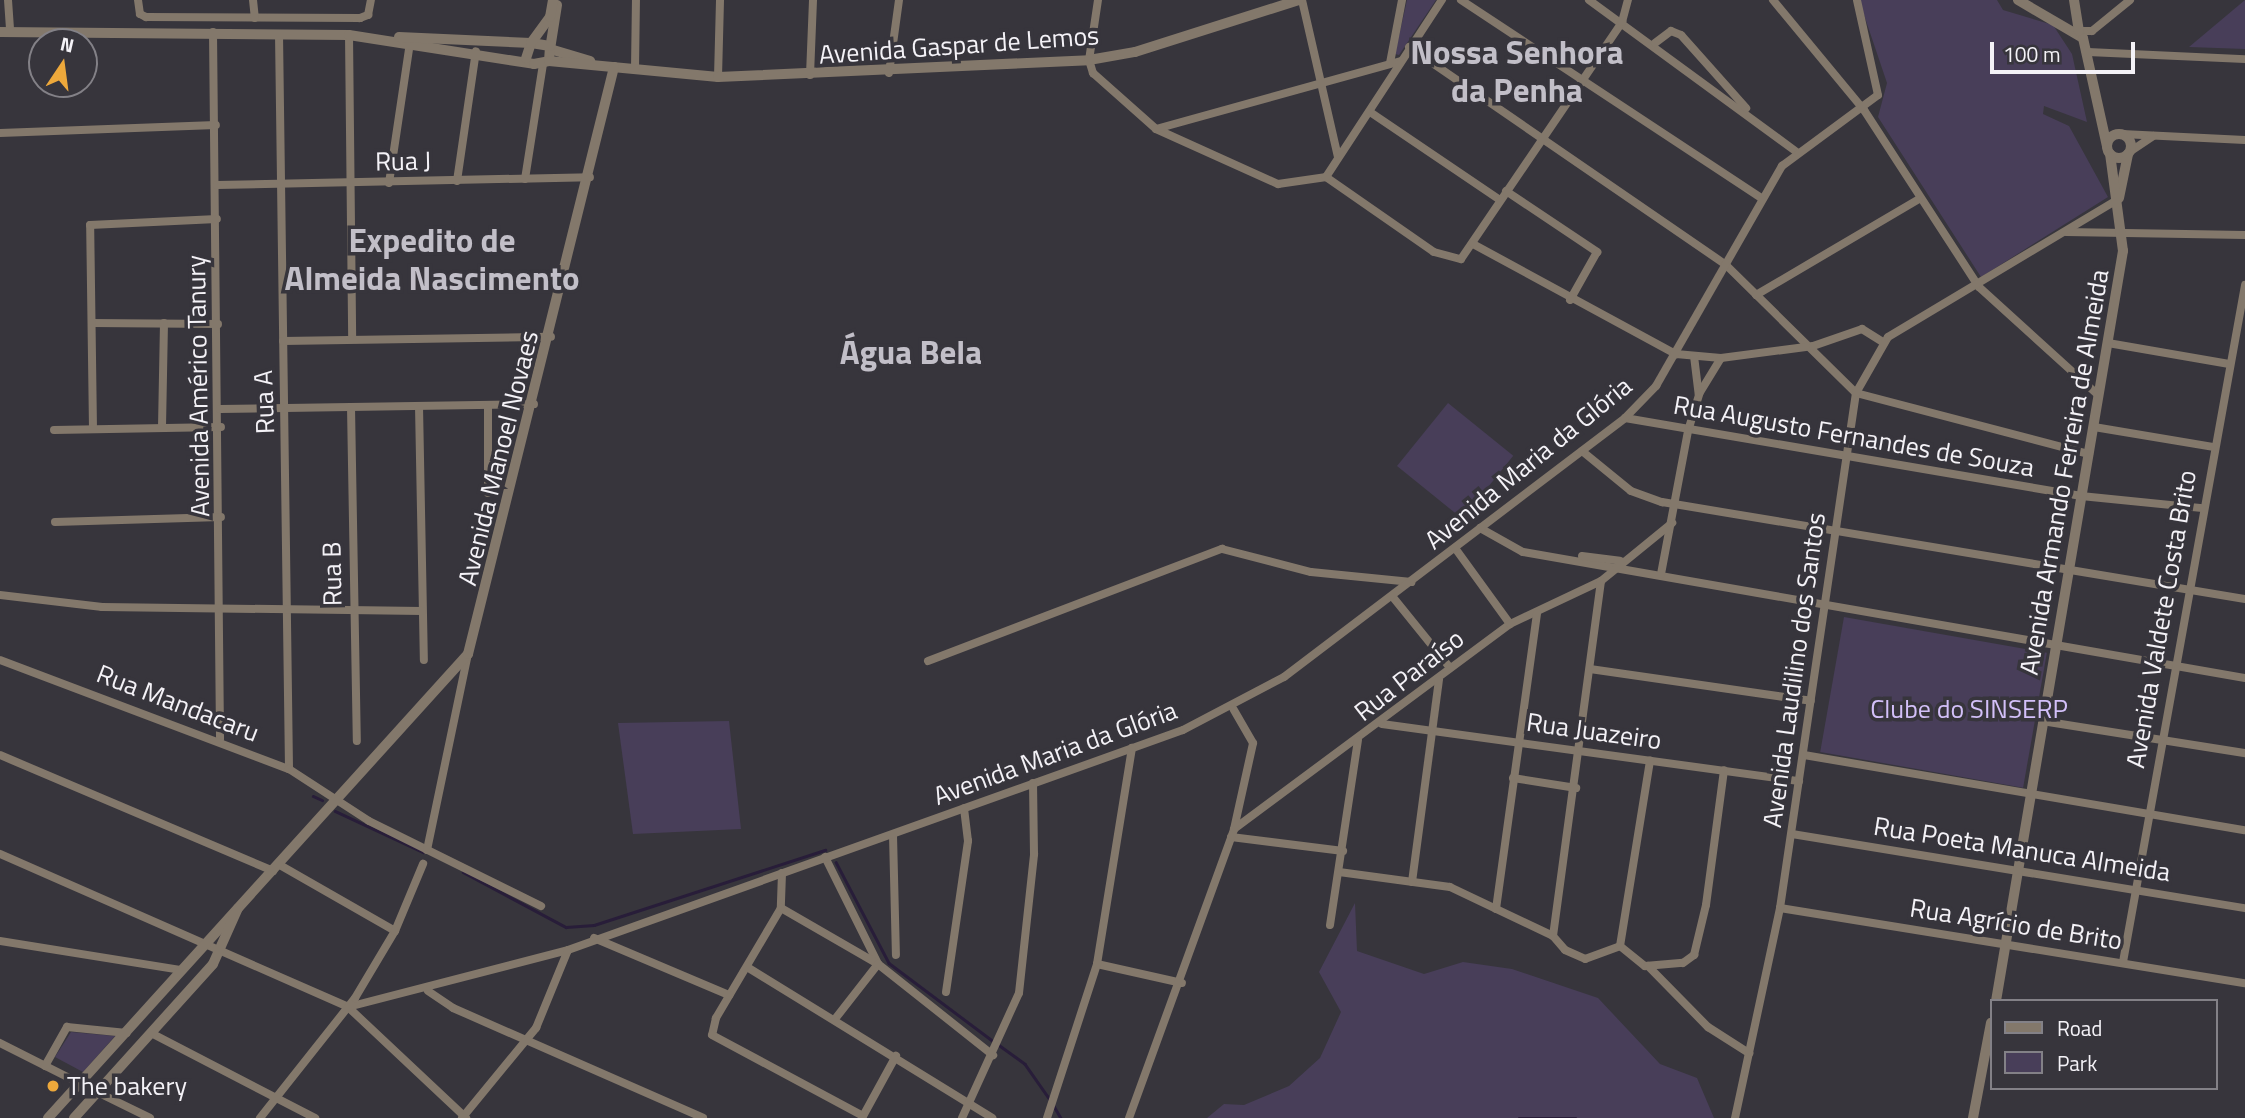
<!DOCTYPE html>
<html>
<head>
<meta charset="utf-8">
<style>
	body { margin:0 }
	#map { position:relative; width:2245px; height:1118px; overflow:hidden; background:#37353c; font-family:"Titillium Web",sans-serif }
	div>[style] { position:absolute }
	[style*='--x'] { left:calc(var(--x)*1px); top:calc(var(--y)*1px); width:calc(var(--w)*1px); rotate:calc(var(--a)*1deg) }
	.green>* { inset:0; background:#483e59; transform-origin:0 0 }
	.stream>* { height:2.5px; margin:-1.25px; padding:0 1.25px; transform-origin:1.25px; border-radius:1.25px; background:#281d39 }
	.minor>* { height:8px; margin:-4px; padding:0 4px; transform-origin:4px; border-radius:4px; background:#83786b }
	.tertiary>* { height:10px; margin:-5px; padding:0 5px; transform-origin:5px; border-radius:5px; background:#83786b }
	.tertiary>.ring { margin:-5px; padding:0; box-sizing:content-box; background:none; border:10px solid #83786b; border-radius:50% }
	.dots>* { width:19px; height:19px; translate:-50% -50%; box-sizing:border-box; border:4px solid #37353c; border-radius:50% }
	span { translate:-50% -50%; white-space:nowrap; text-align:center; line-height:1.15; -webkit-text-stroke:7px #37353c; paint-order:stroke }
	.street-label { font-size:26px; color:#f4f2f7 }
	.park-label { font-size:26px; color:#d3c0f9 }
	.poi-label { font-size:26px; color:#f4f2f7 }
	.left { translate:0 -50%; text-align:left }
	.district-label { font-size:33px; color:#c2bfc8; font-weight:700 }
	.legend { position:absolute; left:1990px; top:999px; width:228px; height:91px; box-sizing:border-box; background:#37353c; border:2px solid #838187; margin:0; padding:9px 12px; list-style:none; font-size:21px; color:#f4f2f7 }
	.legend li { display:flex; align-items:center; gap:14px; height:35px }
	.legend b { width:35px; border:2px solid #838187 }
	.north { position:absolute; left:28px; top:28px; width:70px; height:70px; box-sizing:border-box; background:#37353c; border:2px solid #838187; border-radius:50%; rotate:13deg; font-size:19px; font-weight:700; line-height:28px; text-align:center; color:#f4f2f7 }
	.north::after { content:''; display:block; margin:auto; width:24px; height:32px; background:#eda83b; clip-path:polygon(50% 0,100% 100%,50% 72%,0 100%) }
	.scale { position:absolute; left:1990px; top:42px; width:145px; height:32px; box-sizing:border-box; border:4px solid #f4f2f7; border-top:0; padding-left:9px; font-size:21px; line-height:24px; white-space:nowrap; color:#f4f2f7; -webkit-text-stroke:5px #37353c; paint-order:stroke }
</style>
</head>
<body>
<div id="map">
	<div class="green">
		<div style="clip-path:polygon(1407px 0,1436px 0,1399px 55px,1395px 54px)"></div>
		<div style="clip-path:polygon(1859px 0,1997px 0,2003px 10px,2053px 25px,2072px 54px,2087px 122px,2044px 106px,2043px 114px,2069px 126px,2108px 197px,1981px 277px,1878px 117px,1887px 83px)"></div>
		<div style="clip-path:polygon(2245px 0,2245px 49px,2189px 47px)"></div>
		<div style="left:1448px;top:403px;width:84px;height:81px;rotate:39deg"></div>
		<div style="left:1844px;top:617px;width:206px;height:137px;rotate:10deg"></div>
		<div style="clip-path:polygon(729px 721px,741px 829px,633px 834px,618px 723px)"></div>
		<div style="clip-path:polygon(1355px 903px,1357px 951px,1424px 974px,1463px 962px,1512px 969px,1598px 998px,1660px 1064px,1697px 1078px,1714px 1118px,1207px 1118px,1224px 1104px,1244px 1105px,1289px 1086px,1320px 1058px,1341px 1012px,1319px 972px)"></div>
		<div style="clip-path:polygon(71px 1032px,115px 1036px,83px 1072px,55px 1057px)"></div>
	</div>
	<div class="stream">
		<div style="--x:313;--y:796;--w:10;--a:24"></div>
		<div style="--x:335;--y:811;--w:97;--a:25"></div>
		<div style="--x:836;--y:862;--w:114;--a:62.3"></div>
		<div style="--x:889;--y:963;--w:130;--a:36.9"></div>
		<div style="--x:463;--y:872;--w:117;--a:28.1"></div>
		<div style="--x:566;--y:927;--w:28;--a:-4"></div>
		<div style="--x:594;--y:925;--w:243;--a:-18"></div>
		<div style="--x:999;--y:1045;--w:32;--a:36"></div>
		<div style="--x:1025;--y:1064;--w:45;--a:54.9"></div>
		<div style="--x:1054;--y:1106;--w:14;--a:60"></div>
		<div style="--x:1519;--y:1118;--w:57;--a:0"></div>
	</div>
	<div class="minor">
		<div style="--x:8;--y:0;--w:32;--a:86"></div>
		<div style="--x:138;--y:0;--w:14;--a:82"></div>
		<div style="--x:140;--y:14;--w:7;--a:27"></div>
		<div style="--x:146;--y:17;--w:214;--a:0.3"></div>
		<div style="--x:360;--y:18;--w:9;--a:-21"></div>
		<div style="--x:368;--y:15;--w:15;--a:-79"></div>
		<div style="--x:253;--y:0;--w:18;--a:84"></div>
		<div style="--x:1098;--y:0;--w:61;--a:98.5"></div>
		<div style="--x:1089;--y:60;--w:14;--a:73"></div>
		<div style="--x:1093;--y:73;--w:84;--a:41.6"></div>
		<div style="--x:1156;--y:129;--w:134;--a:24.3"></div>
		<div style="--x:1278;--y:184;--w:49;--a:-8.3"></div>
		<div style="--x:1302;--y:0;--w:161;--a:77.1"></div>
		<div style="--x:1461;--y:0;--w:359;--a:33.4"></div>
		<div style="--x:1589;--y:0;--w:258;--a:36.2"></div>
		<div style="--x:1773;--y:0;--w:143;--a:50.4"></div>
		<div style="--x:1864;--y:110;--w:211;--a:57"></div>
		<div style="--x:1979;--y:287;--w:161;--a:42.2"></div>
		<div style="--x:2079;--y:31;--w:13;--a:0"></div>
		<div style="--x:2092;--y:31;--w:49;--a:-39.2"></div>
		<div style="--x:213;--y:32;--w:707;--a:89.43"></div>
		<div style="--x:279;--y:34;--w:735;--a:89.22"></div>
		<div style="--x:349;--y:35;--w:304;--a:89.4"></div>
		<div style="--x:1655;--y:43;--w:20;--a:-37"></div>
		<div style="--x:1671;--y:31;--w:11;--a:22"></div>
		<div style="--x:1681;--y:35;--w:98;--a:48.3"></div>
		<div style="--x:1409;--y:47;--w:383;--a:34.5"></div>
		<div style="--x:1725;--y:264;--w:184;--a:44.6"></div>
		<div style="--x:1856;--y:393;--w:241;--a:14.7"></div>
		<div style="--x:2088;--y:52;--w:157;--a:2.6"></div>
		<div style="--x:1390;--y:63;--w:64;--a:-79.2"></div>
		<div style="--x:635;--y:69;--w:69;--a:-89.2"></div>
		<div style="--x:889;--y:73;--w:74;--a:-82.2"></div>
		<div style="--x:810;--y:75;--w:75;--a:-87.7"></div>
		<div style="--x:718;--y:77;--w:77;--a:-88.5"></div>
		<div style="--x:1370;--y:112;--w:157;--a:34.1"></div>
		<div style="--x:1156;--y:129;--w:254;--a:-15.5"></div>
		<div style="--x:0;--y:133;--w:216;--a:-2.1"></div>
		<div style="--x:2122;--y:134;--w:123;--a:2.8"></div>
		<div style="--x:2131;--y:151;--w:27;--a:-34"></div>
		<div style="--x:1326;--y:177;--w:131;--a:34.8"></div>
		<div style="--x:1434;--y:252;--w:28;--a:15"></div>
		<div style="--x:1461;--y:259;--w:287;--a:-55.8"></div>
		<div style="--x:1622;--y:22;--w:23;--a:-75"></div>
		<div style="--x:1326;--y:177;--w:212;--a:-56.8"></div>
		<div style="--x:525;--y:179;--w:116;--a:-81.1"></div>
		<div style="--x:457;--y:181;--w:131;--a:-81.7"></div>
		<div style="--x:389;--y:183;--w:143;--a:-81.5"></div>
		<div style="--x:217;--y:185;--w:373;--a:-1.2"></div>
		<div style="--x:1506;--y:191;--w:110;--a:33.8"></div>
		<div style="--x:1597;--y:252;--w:55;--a:119.4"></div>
		<div style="--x:2066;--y:232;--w:179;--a:1"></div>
		<div style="--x:1473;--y:244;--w:231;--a:28.5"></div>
		<div style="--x:1676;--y:354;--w:45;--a:5.1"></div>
		<div style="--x:1721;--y:358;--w:93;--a:-7.4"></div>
		<div style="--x:1813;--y:346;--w:52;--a:-19.1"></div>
		<div style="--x:1862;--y:329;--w:25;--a:32"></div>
		<div style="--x:1756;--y:295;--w:189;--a:-30.5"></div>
		<div style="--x:92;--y:323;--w:126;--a:0.5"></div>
		<div style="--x:283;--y:341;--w:268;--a:-0.9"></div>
		<div style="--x:2108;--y:343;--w:123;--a:9.8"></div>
		<div style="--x:1694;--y:356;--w:38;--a:83"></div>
		<div style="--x:419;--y:406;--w:254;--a:88.9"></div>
		<div style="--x:351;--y:407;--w:334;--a:89"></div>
		<div style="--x:220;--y:409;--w:314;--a:-0.9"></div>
		<div style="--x:1625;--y:418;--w:463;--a:9.7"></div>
		<div style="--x:2081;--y:496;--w:122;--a:5.7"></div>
		<div style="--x:162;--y:427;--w:104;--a:-88.9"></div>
		<div style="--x:2094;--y:427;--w:122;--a:9.5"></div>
		<div style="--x:93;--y:429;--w:204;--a:-90.8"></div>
		<div style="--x:90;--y:225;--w:127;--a:-2.7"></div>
		<div style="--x:54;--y:430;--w:167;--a:-1"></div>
		<div style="--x:1582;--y:451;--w:63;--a:39.2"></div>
		<div style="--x:1631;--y:491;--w:33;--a:20"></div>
		<div style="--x:1662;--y:502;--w:591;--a:9.45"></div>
		<div style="--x:488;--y:493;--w:88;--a:-90"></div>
		<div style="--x:55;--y:522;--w:166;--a:-1.7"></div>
		<div style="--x:1480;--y:528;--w:49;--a:29.2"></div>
		<div style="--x:1523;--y:552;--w:733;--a:9.9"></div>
		<div style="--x:1455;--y:548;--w:94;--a:54.1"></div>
		<div style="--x:1582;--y:556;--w:38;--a:7"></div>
		<div style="--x:1661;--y:574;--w:146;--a:-79.3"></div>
		<div style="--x:1688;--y:431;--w:39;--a:-73"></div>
		<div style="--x:1699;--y:394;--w:42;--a:-58.6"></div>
		<div style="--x:0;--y:595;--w:103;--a:6.7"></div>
		<div style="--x:102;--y:607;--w:320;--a:0.7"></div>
		<div style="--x:1392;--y:596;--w:92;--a:51.1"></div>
		<div style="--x:0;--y:660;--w:309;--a:20.7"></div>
		<div style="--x:289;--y:769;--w:95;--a:33"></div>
		<div style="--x:369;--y:821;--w:192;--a:26.3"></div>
		<div style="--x:928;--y:661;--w:315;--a:-20.9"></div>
		<div style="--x:1222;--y:549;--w:92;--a:14.5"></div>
		<div style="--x:1311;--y:572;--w:101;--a:5.7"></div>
		<div style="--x:1590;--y:669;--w:223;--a:8.2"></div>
		<div style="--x:2042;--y:721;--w:206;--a:9"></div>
		<div style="--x:1382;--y:724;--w:421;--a:7.8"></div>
		<div style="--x:0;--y:755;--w:297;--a:23"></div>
		<div style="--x:1804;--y:755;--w:447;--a:9.7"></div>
		<div style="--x:1513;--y:778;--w:64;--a:9"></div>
		<div style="--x:1234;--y:829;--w:344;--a:-36.6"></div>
		<div style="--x:1510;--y:624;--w:101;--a:-25.3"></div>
		<div style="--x:1601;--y:581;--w:92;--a:-39.2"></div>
		<div style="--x:1792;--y:834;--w:459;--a:9.3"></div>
		<div style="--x:893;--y:835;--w:120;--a:88.6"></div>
		<div style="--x:1231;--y:837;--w:113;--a:7.1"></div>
		<div style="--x:427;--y:850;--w:200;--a:-78.2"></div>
		<div style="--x:0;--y:854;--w:380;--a:23.7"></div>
		<div style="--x:348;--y:1007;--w:162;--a:43.2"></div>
		<div style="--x:825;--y:857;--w:119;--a:63.6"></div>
		<div style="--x:878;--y:964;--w:70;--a:128"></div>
		<div style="--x:278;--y:864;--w:135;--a:29.8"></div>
		<div style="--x:1339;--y:872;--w:112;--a:7.7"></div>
		<div style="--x:1450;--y:887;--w:114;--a:25.4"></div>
		<div style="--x:1553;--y:936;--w:18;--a:49"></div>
		<div style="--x:1565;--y:950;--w:22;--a:24"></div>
		<div style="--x:1585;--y:959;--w:37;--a:-20"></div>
		<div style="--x:1620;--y:946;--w:32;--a:39"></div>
		<div style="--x:1645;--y:966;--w:38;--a:-5"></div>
		<div style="--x:1683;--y:963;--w:14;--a:-36"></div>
		<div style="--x:1694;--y:955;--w:51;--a:-76.5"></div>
		<div style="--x:1706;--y:905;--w:136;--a:-82.4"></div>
		<div style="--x:782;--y:873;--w:35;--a:92"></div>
		<div style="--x:781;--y:908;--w:128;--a:120.6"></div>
		<div style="--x:716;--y:1018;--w:17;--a:103"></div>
		<div style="--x:712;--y:1035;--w:171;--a:28.2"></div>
		<div style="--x:1412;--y:882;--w:204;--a:-82.4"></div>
		<div style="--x:781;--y:908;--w:112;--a:30"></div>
		<div style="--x:878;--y:964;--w:147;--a:38.4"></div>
		<div style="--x:1780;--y:908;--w:471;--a:9.2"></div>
		<div style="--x:1496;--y:909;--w:298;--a:-82.1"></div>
		<div style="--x:1330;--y:925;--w:187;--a:-81.4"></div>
		<div style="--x:1553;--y:936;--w:358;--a:-82.3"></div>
		<div style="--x:594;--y:938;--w:147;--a:22.9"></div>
		<div style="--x:0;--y:941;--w:184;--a:9.1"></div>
		<div style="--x:1620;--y:946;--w:188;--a:-80.8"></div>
		<div style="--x:2123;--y:962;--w:688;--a:-79.78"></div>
		<div style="--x:1097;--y:964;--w:87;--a:12.6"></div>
		<div style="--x:1648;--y:966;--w:86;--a:45.5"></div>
		<div style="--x:1708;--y:1027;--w:49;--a:32.4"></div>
		<div style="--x:747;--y:967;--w:288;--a:31.6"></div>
		<div style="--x:428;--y:991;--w:30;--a:34"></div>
		<div style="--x:453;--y:1008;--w:273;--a:23.7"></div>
		<div style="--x:946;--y:992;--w:153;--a:-81.7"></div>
		<div style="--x:968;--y:841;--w:33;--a:-97"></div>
		<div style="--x:348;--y:1007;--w:227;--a:-14.5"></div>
		<div style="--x:568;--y:950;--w:653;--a:-19.68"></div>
		<div style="--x:1183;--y:730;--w:114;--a:-27.7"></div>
		<div style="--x:1284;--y:677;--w:428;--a:-37.2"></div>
		<div style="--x:1625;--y:418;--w:45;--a:-45.9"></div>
		<div style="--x:1656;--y:386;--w:254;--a:-60.2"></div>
		<div style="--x:1782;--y:166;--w:119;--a:-36.5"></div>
		<div style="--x:1878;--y:95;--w:97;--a:-102.5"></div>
		<div style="--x:151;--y:1033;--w:185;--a:27.4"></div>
		<div style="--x:0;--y:1043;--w:91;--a:26.8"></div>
		<div style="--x:45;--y:1066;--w:45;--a:-60.6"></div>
		<div style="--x:67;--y:1027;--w:60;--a:5.7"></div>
		<div style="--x:97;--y:1092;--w:59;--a:26.1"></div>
		<div style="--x:260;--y:1118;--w:153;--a:-51.6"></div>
		<div style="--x:355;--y:998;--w:78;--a:-59.2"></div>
		<div style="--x:395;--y:931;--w:73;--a:-67.3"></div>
		<div style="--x:462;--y:1118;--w:117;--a:-50.6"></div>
		<div style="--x:536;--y:1028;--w:84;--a:-67.7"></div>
		<div style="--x:862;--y:1118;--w:71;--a:-61.3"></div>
		<div style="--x:962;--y:1118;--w:137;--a:-65.5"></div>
		<div style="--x:1019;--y:993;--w:140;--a:-83.8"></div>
		<div style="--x:1034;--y:854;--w:71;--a:-90.8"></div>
		<div style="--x:1047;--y:1118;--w:162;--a:-72"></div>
		<div style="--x:1097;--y:964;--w:219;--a:-80.8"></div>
		<div style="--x:1129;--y:1118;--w:307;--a:-70"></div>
		<div style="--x:1234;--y:829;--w:88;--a:-77.5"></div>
		<div style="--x:1253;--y:743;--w:39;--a:-120"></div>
		<div style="--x:1735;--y:1118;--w:215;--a:-77.9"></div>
		<div style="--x:1780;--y:908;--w:521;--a:-81.61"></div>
		<div style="--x:1856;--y:393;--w:64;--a:-60.3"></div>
		<div style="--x:1888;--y:337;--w:269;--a:-30.9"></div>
	</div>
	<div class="tertiary">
		<div style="--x:2018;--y:0;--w:75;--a:30.3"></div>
		<div style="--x:2083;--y:38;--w:111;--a:77.5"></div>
		<div style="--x:2074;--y:0;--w:31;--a:81"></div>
		<div style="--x:557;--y:5;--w:45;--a:99"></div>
		<div style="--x:550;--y:49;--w:42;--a:16.7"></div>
		<div style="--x:0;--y:32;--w:349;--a:0.5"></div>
		<div style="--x:349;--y:35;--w:187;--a:8.9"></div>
		<div style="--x:534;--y:64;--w:15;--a:-11"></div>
		<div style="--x:549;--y:61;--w:15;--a:-86"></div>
		<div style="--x:550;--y:46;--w:19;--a:-171"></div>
		<div style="--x:531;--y:43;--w:16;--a:108"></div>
		<div style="--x:399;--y:37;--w:132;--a:2.6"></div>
		<div style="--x:531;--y:43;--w:32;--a:-54"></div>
		<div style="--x:550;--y:17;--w:17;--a:-80"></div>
		<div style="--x:549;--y:61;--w:170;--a:5.4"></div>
		<div style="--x:718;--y:77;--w:371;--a:-2.6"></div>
		<div style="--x:1089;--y:60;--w:47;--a:-9.9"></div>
		<div style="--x:1135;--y:52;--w:172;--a:-17.6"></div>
		<div class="ring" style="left:2107px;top:134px;width:14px;height:14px"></div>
		<div style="--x:2119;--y:198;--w:45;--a:-78.4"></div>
		<div style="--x:1996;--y:1001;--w:761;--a:-80.39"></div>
		<div style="--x:2123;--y:251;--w:98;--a:-97.6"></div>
		<div style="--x:48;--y:1118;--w:626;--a:-47.85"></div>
		<div style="--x:468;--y:654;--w:605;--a:-76.03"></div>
		<div style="--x:74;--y:1118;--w:207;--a:-47.9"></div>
		<div style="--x:213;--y:964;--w:61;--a:-65.9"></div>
		<div style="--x:1973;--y:1118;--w:97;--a:-79.3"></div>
	</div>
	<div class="dots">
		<div style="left:53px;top:1086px;background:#eda83b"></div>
	</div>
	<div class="street-label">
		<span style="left:959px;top:45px;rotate:-4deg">Avenida Gaspar de Lemos</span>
		<span style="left:403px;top:161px;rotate:-1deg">Rua J</span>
		<span style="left:198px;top:386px;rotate:-91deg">Avenida Américo Tanury</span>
		<span style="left:264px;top:402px;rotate:-92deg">Rua A</span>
		<span style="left:1854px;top:436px;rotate:10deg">Rua Augusto Fernandes de Souza</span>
		<span style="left:498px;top:458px;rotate:-76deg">Avenida Manoel Novaes</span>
		<span style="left:1528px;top:463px;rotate:-39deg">Avenida Maria da Glória</span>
		<span style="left:2064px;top:472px;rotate:-80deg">Avenida Armando Ferreira de Almeida</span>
		<span style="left:332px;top:574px;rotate:-91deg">Rua B</span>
		<span style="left:2161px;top:619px;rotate:-80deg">Avenida Valdete Costa Brito</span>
		<span style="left:1794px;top:670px;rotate:-82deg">Avenida Laudilino dos Santos</span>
		<span style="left:1409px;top:675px;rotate:-38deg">Rua Paraíso</span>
		<span style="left:178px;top:703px;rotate:21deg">Rua Mandacaru</span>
		<span style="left:1594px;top:731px;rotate:8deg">Rua Juazeiro</span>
		<span style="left:1055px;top:753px;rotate:-20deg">Avenida Maria da Glória</span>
		<span style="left:2022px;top:849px;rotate:9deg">Rua Poeta Manuca Almeida</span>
		<span style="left:2016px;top:924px;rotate:9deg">Rua Agrício de Brito</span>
	</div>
	<div class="park-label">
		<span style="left:1969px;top:709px">Clube do SINSERP</span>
	</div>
	<div class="poi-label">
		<span class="left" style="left:67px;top:1086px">The bakery</span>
	</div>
	<div class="district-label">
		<span style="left:1517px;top:72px">Nossa Senhora<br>da Penha</span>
		<span style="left:432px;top:260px">Expedito de<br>Almeida Nascimento</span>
		<span style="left:911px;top:353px">Água Bela</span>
	</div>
	<ul class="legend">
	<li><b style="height:9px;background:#83786b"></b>Road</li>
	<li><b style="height:19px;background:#483e59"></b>Park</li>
	</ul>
	<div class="north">N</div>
	<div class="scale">100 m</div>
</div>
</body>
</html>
